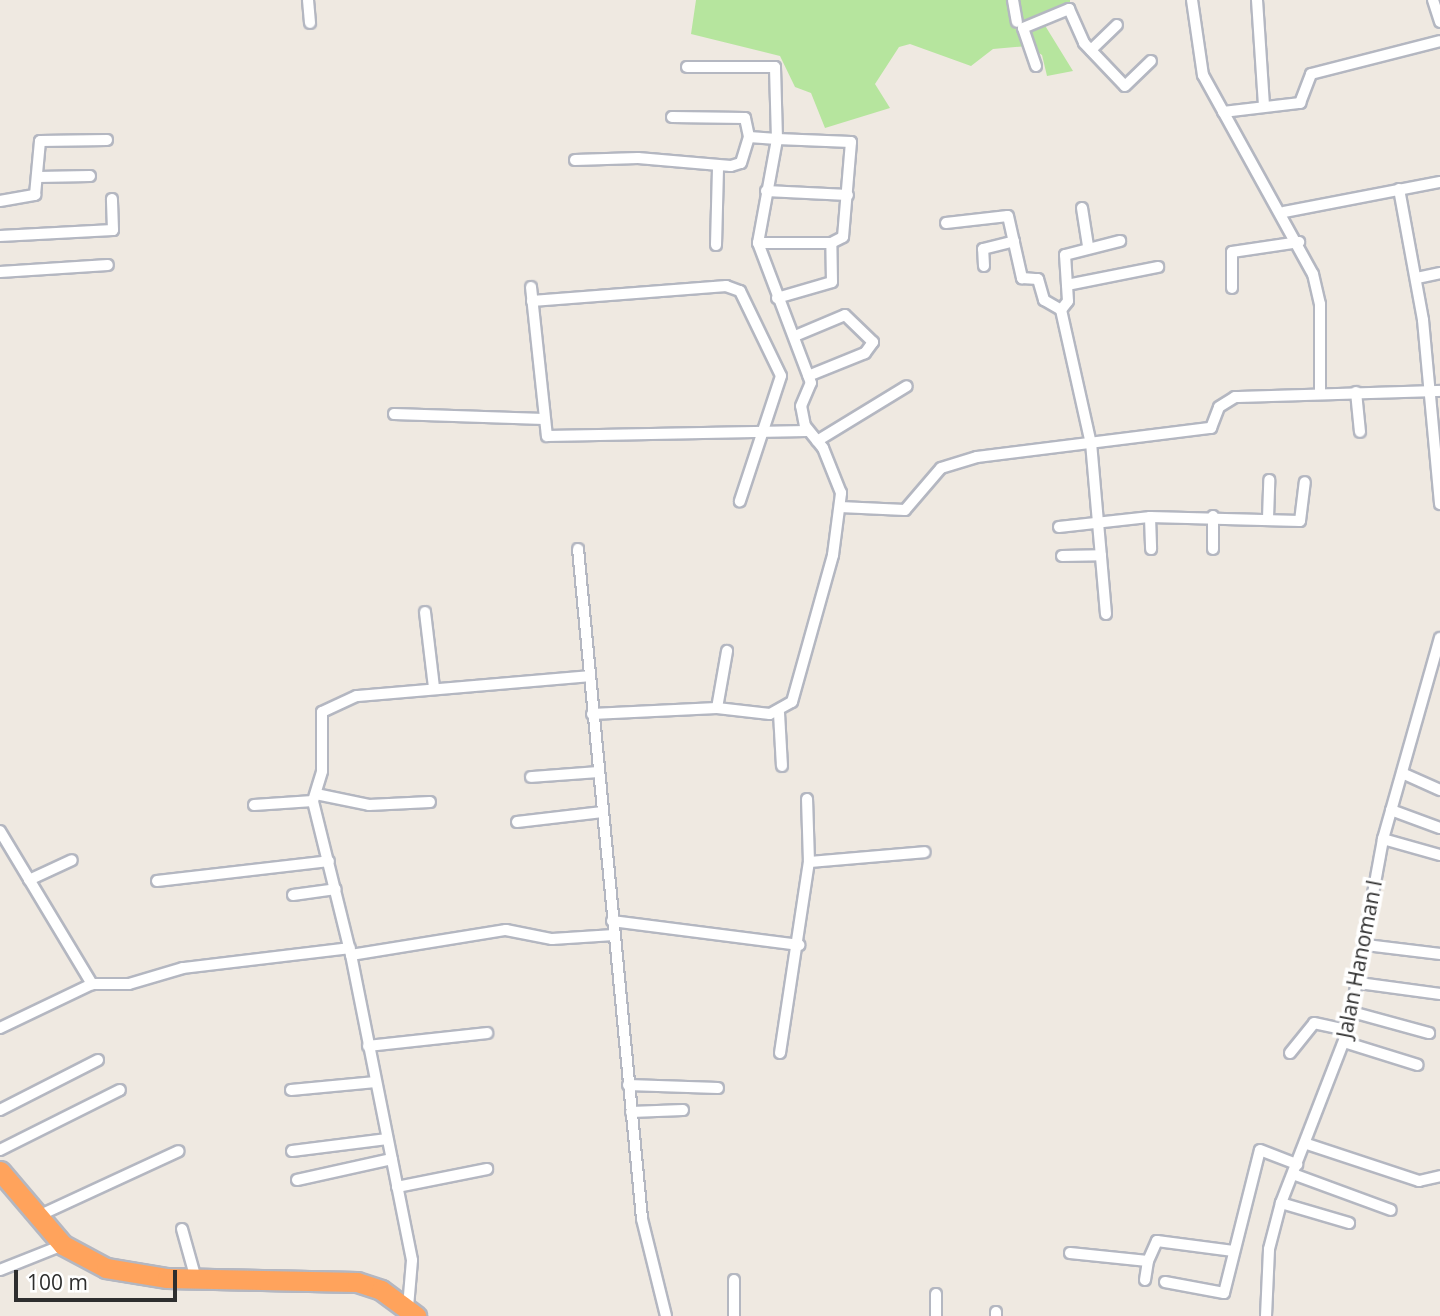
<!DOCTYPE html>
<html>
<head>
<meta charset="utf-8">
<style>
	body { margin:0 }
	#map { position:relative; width:1440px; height:1316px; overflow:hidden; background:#efe9e1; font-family:"Open Sans",sans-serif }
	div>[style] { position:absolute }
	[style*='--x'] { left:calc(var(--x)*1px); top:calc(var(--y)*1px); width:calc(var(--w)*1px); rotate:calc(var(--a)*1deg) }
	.green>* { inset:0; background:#b6e59e }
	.roads { filter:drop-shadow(2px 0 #b4b7c1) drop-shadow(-2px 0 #b4b7c1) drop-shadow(0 2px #b4b7c1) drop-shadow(0 -2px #b4b7c1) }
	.street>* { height:10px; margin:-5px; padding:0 5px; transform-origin:5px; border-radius:5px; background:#fff }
	.highway>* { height:19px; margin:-9.5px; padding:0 9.5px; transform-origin:9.5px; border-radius:9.5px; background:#ffa35c }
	span { translate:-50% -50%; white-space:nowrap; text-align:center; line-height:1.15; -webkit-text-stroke:7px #fff; paint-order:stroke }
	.street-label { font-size:21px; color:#2e2e2e }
	.scale { position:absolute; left:14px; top:1270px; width:163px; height:32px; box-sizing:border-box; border:4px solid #2e2e2e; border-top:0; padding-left:9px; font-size:21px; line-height:24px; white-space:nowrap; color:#2e2e2e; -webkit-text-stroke:5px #fff; paint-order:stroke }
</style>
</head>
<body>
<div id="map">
	<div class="green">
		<div style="clip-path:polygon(696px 0,1070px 0,1070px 11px,1041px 19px,1073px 71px,1047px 76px,1042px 55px,1028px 46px,993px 49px,971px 66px,910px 44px,899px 47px,875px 84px,890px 108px,825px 128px,811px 93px,795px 87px,780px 56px,691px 34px)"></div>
	</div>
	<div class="roads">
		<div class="street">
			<div style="--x:308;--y:0;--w:23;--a:85"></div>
			<div style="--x:1013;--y:0;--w:22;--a:80"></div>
			<div style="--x:1192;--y:0;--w:76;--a:81.7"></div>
			<div style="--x:1203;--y:75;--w:227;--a:61.1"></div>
			<div style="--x:1313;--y:274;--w:31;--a:77"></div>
			<div style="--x:1320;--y:304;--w:87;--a:90"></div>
			<div style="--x:1257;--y:0;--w:106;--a:86.2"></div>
			<div style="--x:1433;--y:0;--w:23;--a:72"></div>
			<div style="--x:1091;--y:50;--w:36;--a:-44"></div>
			<div style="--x:1036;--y:66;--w:40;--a:-108.9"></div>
			<div style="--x:1023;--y:28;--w:50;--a:-22.4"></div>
			<div style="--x:1069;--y:9;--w:37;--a:66"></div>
			<div style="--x:1084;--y:43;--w:59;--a:46.4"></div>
			<div style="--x:1125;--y:86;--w:36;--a:-44"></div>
			<div style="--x:1223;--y:112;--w:78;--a:-6.7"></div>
			<div style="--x:1300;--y:103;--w:31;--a:-69"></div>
			<div style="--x:1311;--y:74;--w:133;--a:-14.3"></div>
			<div style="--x:672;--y:117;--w:73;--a:0.8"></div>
			<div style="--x:745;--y:118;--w:19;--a:78"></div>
			<div style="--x:575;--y:160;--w:63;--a:-1.8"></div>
			<div style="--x:638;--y:158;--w:93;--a:4.9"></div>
			<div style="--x:731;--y:166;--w:10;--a:-17"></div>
			<div style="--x:741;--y:163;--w:27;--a:-73"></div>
			<div style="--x:749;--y:137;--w:28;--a:4"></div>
			<div style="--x:777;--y:139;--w:72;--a:-91.6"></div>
			<div style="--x:775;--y:67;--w:88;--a:180"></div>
			<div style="--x:38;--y:177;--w:52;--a:-1.1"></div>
			<div style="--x:1399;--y:189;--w:133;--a:79.6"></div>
			<div style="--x:1423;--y:320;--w:185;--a:84.7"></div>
			<div style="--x:766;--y:191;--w:82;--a:2.8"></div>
			<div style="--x:0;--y:201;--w:36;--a:-10"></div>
			<div style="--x:35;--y:195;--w:54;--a:-84.7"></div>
			<div style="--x:40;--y:141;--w:67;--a:-0.9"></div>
			<div style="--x:1082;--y:208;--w:38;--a:81"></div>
			<div style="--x:1284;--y:212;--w:159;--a:-10.9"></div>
			<div style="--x:946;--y:223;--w:62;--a:-6.4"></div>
			<div style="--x:1008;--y:216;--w:64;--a:77.3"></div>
			<div style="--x:1022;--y:278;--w:16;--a:4"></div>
			<div style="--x:1038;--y:279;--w:22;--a:74"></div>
			<div style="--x:1044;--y:300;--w:20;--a:30"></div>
			<div style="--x:0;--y:236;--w:113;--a:-3"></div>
			<div style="--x:113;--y:230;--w:31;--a:-92"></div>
			<div style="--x:716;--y:245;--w:79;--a:-88.5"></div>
			<div style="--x:984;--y:266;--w:17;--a:-93"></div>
			<div style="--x:983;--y:249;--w:32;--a:-14"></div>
			<div style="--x:0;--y:272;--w:108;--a:-3.7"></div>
			<div style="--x:1417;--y:278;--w:24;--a:-12"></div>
			<div style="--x:1067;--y:285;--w:93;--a:-11.2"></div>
			<div style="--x:531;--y:287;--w:150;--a:83.9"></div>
			<div style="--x:547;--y:436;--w:260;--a:-1.1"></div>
			<div style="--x:1232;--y:288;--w:36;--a:-90"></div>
			<div style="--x:1232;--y:252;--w:68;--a:-8.5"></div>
			<div style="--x:777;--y:298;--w:57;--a:-16.2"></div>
			<div style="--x:832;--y:282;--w:39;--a:-91"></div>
			<div style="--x:532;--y:301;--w:195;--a:-4.4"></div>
			<div style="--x:726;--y:286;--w:15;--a:20"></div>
			<div style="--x:740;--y:291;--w:94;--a:64.2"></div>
			<div style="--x:781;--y:376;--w:132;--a:108.2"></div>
			<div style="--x:795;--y:336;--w:54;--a:-22.8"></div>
			<div style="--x:845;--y:315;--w:39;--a:44"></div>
			<div style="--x:873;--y:342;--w:14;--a:126"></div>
			<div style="--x:865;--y:353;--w:61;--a:158"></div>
			<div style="--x:1356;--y:392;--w:40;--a:84.3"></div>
			<div style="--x:394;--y:414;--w:150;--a:1.9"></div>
			<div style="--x:817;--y:441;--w:105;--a:-31.4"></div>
			<div style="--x:840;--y:507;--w:65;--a:2.6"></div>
			<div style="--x:905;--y:510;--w:55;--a:-49.4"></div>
			<div style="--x:941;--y:468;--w:38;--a:-17"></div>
			<div style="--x:977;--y:457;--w:236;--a:-7.1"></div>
			<div style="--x:1211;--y:428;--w:22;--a:-69"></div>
			<div style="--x:1219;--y:407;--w:19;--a:-32"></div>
			<div style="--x:1235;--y:397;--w:205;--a:-1.7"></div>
			<div style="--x:1150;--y:517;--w:32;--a:88"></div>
			<div style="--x:1268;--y:518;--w:38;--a:-88"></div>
			<div style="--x:1059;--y:527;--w:92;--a:-6.3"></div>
			<div style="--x:1150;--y:517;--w:150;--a:1.5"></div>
			<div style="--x:1300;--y:521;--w:39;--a:-83"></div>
			<div style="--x:578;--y:549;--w:673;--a:84.54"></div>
			<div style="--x:642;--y:1219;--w:100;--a:76.1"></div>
			<div style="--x:1213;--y:549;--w:33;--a:-90"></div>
			<div style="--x:1062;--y:556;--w:39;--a:-1"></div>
			<div style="--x:425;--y:612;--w:77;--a:83.2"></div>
			<div style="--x:1106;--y:614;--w:171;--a:-95"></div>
			<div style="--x:1091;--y:444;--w:137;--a:-102.6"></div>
			<div style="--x:1061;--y:310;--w:11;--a:-52"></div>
			<div style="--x:1068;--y:301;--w:46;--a:-93.7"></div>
			<div style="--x:1065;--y:255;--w:57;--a:-14.3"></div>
			<div style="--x:717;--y:708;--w:58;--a:-80"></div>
			<div style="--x:779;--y:713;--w:53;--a:86.8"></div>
			<div style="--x:592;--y:714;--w:125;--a:-2.7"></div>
			<div style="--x:717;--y:708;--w:53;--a:6.5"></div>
			<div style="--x:770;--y:714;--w:25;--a:-29"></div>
			<div style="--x:792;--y:702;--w:153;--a:-74.4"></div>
			<div style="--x:833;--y:555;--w:63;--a:-82.6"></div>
			<div style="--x:841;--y:493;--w:48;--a:-111.8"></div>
			<div style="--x:823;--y:448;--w:28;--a:-129"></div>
			<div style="--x:805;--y:426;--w:20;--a:-101"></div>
			<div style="--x:801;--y:406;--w:25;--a:-67"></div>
			<div style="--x:811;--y:383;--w:150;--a:-110.7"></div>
			<div style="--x:758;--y:243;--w:106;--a:-79.6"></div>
			<div style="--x:777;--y:139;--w:74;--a:2.3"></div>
			<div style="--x:851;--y:142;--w:95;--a:94.8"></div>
			<div style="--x:843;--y:237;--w:13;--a:153"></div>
			<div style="--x:831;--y:243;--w:73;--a:180"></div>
			<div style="--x:1402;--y:773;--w:42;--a:24.1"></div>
			<div style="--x:531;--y:777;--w:66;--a:-4.3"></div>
			<div style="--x:316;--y:794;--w:54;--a:11.7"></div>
			<div style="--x:369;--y:805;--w:61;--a:-2.8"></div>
			<div style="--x:254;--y:805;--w:59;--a:-3.9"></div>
			<div style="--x:1391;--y:810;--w:52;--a:20.2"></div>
			<div style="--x:517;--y:822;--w:86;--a:-6.7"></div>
			<div style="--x:0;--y:831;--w:179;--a:59"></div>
			<div style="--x:1383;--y:839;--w:59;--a:15.7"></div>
			<div style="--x:809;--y:862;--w:116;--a:-4.9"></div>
			<div style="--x:29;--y:880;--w:47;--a:-24.9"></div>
			<div style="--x:157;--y:881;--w:173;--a:-6.6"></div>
			<div style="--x:293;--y:895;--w:43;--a:-7.9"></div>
			<div style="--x:612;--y:921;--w:189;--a:7.3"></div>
			<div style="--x:1366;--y:945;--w:75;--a:6.9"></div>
			<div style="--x:351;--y:955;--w:157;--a:-9.2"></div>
			<div style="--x:506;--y:930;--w:47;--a:11.1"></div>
			<div style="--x:552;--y:939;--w:62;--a:-3.7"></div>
			<div style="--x:1359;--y:983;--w:82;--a:7.7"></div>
			<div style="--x:1352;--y:1012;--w:80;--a:15.3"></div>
			<div style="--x:0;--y:1028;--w:102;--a:-25.6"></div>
			<div style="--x:92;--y:984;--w:37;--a:0"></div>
			<div style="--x:129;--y:984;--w:56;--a:-16.5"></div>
			<div style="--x:183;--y:968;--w:168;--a:-6.8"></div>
			<div style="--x:1344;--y:1042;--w:77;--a:17.3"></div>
			<div style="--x:368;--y:1046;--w:120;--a:-6.2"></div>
			<div style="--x:780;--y:1053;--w:193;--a:-81.4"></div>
			<div style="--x:809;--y:862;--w:63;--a:-91.8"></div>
			<div style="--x:1290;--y:1053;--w:38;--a:-51"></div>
			<div style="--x:1314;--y:1023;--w:35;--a:12"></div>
			<div style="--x:628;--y:1085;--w:90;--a:1.9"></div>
			<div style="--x:291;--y:1090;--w:85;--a:-5.4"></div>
			<div style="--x:0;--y:1110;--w:110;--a:-27"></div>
			<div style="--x:631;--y:1112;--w:52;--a:-2.2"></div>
			<div style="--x:1307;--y:1144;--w:118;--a:18.3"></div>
			<div style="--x:1419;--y:1181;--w:22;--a:-13"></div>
			<div style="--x:0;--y:1150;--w:134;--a:-26.6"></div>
			<div style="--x:292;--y:1151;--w:96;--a:-7.2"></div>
			<div style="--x:1293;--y:1174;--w:104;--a:20.2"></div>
			<div style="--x:297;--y:1180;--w:97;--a:-12.5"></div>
			<div style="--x:397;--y:1187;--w:92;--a:-11.3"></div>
			<div style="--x:1281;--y:1203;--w:71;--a:16.4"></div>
			<div style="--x:36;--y:1217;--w:157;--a:-24.8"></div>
			<div style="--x:182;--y:1229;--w:52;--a:74.4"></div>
			<div style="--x:1070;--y:1253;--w:78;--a:5.9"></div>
			<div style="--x:1148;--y:1261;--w:22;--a:-66"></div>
			<div style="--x:1157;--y:1241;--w:77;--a:7.5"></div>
			<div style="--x:0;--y:1270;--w:68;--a:-21.6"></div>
			<div style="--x:734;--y:1280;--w:36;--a:90"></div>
			<div style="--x:1145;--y:1280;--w:19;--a:-81"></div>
			<div style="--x:1165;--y:1282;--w:60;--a:10.6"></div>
			<div style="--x:1224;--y:1293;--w:147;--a:-75.9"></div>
			<div style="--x:1260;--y:1150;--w:40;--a:21"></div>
			<div style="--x:408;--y:1307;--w:47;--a:-85.1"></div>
			<div style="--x:412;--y:1260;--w:311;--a:-101.3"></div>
			<div style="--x:351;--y:955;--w:159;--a:-103.9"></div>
			<div style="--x:313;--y:801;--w:31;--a:-73"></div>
			<div style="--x:322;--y:771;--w:59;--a:-90"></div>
			<div style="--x:322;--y:712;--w:38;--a:-25"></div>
			<div style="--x:357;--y:696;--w:233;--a:-4.9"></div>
			<div style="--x:996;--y:1312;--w:4;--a:90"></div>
			<div style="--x:936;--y:1316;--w:22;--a:-90"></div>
			<div style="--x:1266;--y:1316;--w:67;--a:-87.4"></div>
			<div style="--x:1269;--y:1249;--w:48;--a:-75.4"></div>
			<div style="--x:1281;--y:1203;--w:186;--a:-68.8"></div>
			<div style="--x:1348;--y:1030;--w:194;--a:-79.6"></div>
			<div style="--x:1383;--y:839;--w:209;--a:-74.2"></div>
		</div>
		<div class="highway">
			<div style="--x:0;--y:1171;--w:97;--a:49.6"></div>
			<div style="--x:63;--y:1245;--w:49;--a:28.1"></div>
			<div style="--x:106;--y:1268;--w:62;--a:9.3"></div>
			<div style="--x:167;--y:1278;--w:190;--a:1.2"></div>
			<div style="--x:357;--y:1282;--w:25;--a:18"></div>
			<div style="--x:381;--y:1290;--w:44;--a:36.6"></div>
		</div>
	</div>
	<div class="street-label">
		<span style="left:1359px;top:959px;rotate:-79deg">Jalan Hanoman I</span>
	</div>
	<div class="scale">100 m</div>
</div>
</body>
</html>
